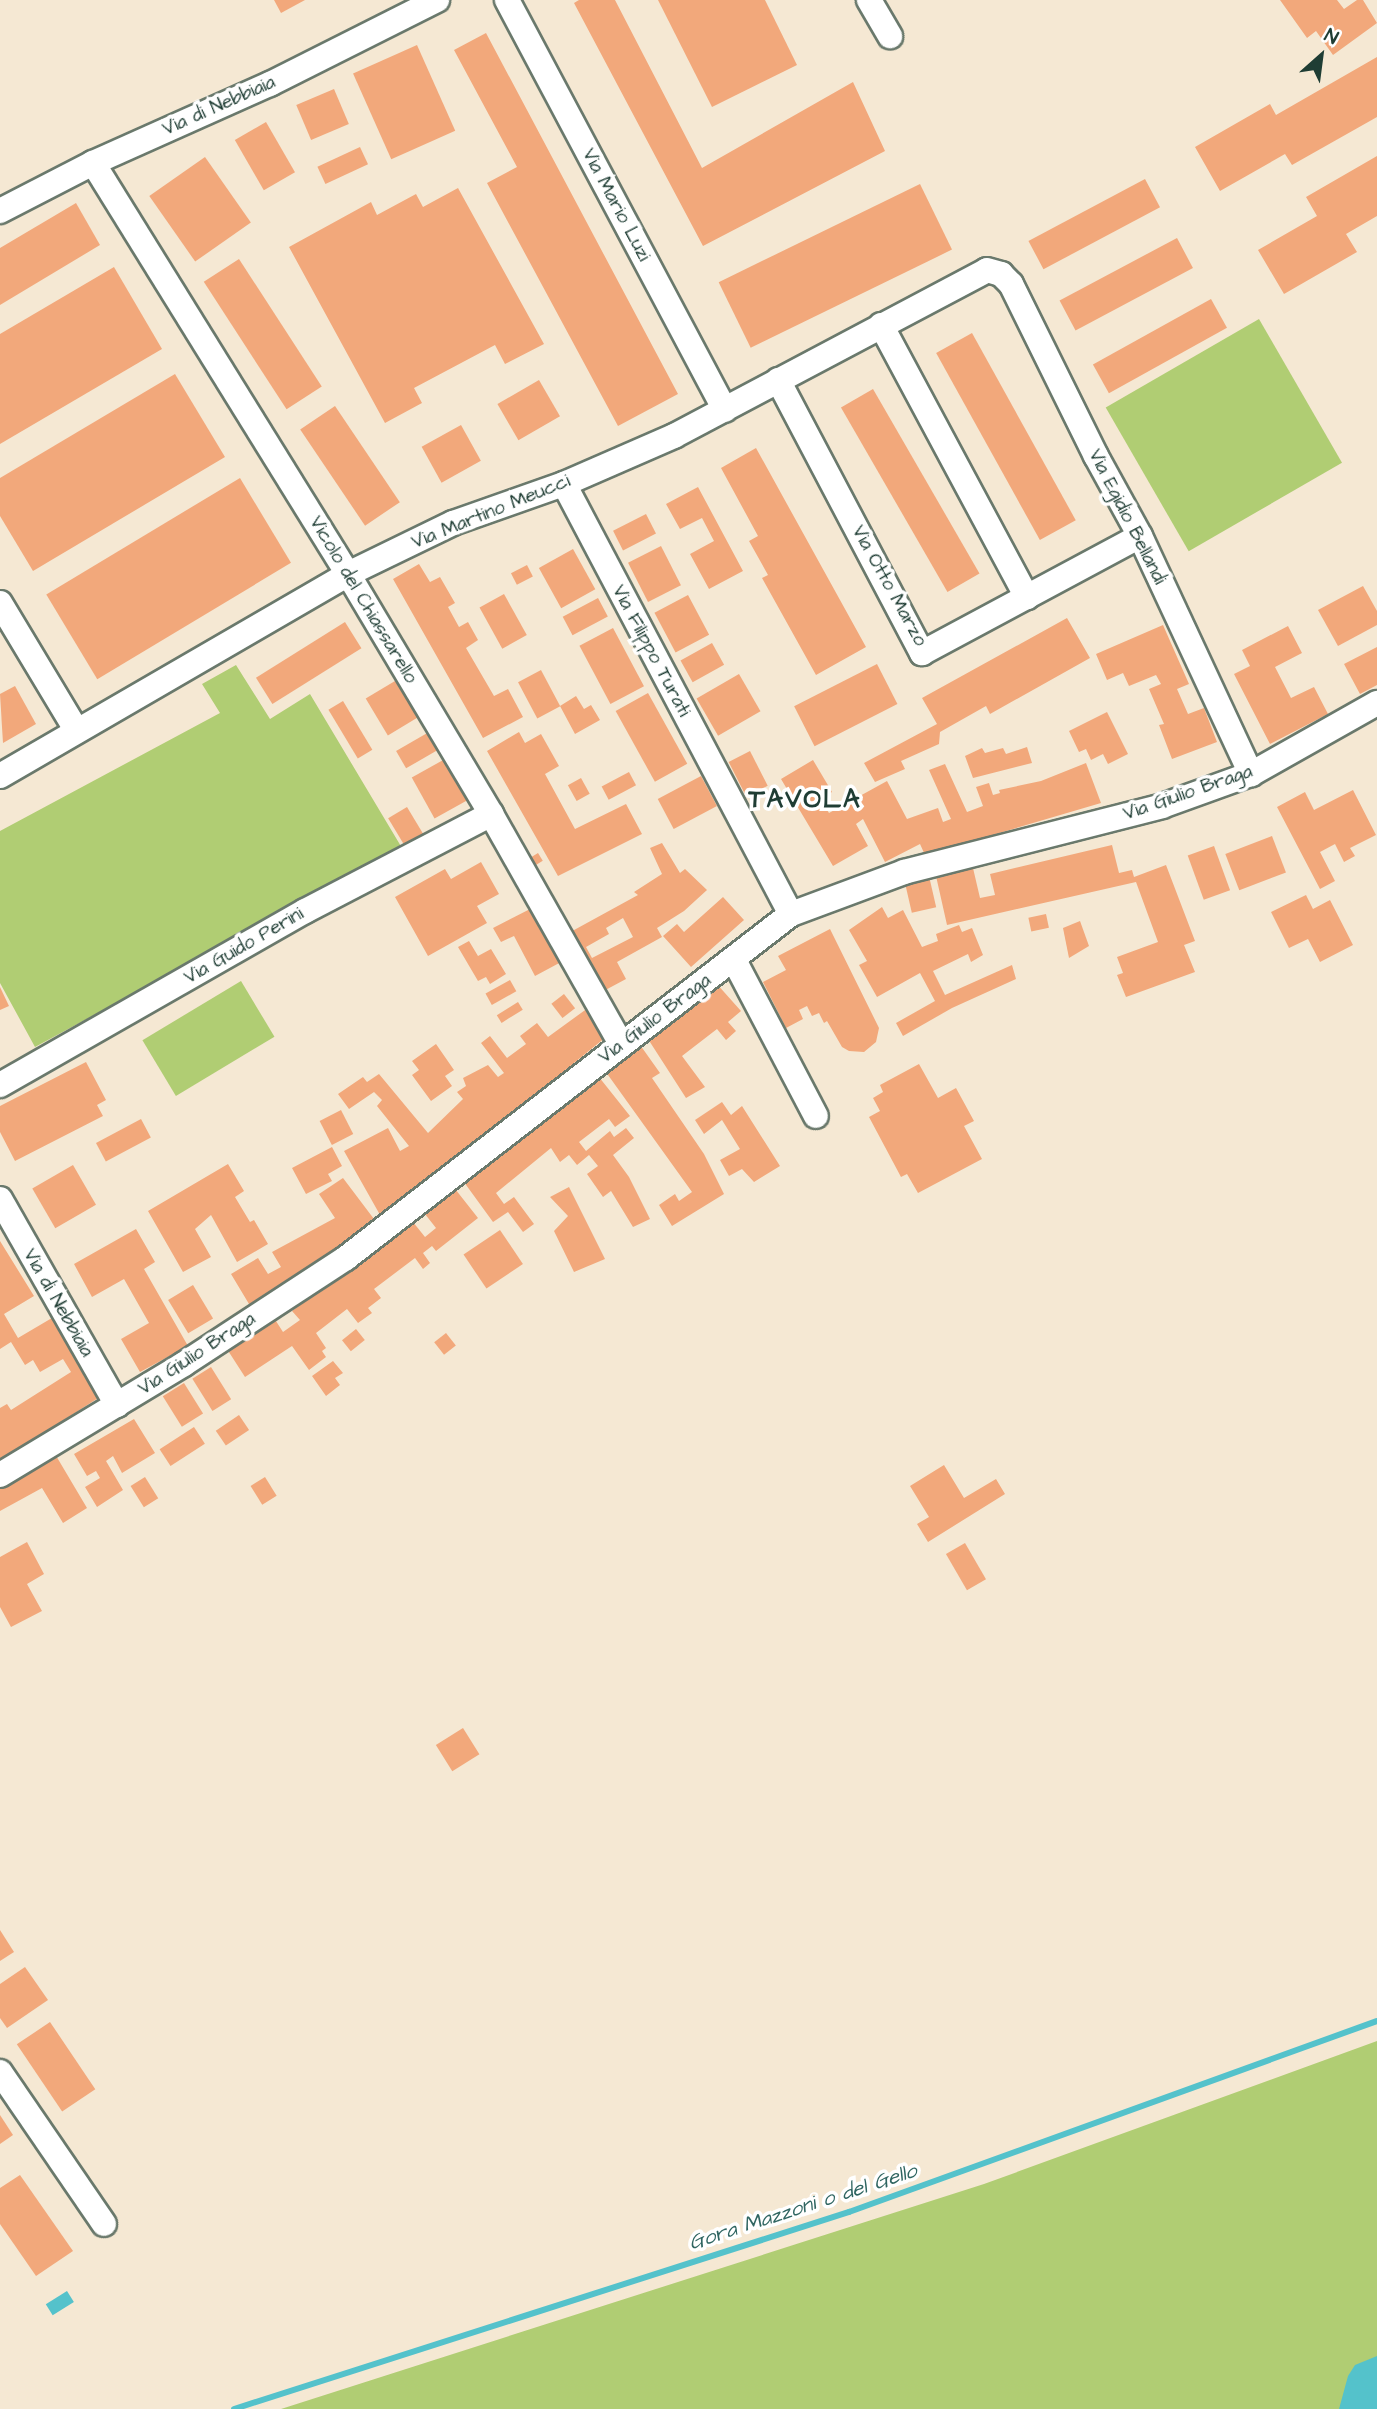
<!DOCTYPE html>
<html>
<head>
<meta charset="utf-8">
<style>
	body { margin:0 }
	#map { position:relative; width:1377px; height:2409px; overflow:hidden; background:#f5e8d3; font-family:"Architects Daughter",sans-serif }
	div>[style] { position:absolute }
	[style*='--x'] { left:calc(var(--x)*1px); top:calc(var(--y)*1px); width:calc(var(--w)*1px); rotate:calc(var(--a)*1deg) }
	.green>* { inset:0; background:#b0cd73; transform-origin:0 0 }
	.water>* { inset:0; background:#54c2cb; transform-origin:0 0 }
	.stream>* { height:6px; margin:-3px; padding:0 3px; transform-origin:3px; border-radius:3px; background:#54c2cb }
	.building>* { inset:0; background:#f2a87b; transform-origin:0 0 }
	.roads { filter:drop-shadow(2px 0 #6a796c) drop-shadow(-2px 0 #6a796c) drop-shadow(0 2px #6a796c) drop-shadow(0 -2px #6a796c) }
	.minor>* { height:24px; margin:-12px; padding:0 12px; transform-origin:12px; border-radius:12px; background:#fff }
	span { translate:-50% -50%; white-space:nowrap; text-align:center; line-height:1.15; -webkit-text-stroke:7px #fff; paint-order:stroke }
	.street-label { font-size:19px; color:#1f3d34 }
	.water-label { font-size:21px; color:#2f6561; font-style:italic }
	.district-label { font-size:26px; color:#1f3d34; font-weight:700; letter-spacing:2px }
	.north { position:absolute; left:1286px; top:21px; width:70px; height:70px; -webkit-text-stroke:5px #fff; paint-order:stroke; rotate:28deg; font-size:19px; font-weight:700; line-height:28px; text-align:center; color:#1f3d34 }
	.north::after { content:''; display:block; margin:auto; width:24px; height:32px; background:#1f3d34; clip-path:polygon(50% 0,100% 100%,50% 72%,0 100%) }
</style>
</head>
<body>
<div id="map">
	<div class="green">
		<div style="left:1259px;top:319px;width:166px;height:177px;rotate:60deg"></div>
		<div style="clip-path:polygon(236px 665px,270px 719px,310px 694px,402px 848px,35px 1047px,0 983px,0 831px,220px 713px,202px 684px)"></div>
		<div style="left:241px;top:981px;width:65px;height:115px;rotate:59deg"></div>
		<div style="clip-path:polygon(1377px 2041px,1377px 2409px,281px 2409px,984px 2184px)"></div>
	</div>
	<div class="water">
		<div style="left:67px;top:2291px;width:13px;height:25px;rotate:58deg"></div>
		<div style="clip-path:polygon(1377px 2356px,1377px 2409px,1339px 2409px,1348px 2376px,1355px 2365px)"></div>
	</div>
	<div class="stream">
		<div style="--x:234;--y:2409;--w:646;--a:-17.76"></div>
		<div style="--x:849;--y:2212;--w:561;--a:-19.89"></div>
	</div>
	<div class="building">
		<div style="clip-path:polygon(274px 0,305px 0,281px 13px)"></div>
		<div style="clip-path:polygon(579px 0,615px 0,702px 168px,853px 82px,885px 151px,703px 246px,574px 3px)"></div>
		<div style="clip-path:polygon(658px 0,765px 0,797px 65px,712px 107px)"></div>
		<div style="clip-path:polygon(1280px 0,1337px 0,1344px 9px,1357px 0,1363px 0,1377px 23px,1333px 55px,1316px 31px,1307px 38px)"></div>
		<div style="clip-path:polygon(486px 33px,678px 394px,618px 426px,487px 183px,517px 167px,454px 50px)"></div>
		<div style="left:417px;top:45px;width:94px;height:70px;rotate:66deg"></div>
		<div style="clip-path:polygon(1377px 57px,1377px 117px,1292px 165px,1285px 154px,1220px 191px,1195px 147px,1270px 104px,1276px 115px)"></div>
		<div style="left:334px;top:89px;width:38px;height:41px;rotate:67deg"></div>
		<div style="left:266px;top:122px;width:58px;height:36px;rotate:60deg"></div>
		<div style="left:360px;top:147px;width:19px;height:47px;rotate:65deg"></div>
		<div style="clip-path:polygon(1377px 156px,1377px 216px,1346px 234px,1357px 252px,1284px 294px,1258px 250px,1317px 216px,1306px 197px)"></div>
		<div style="left:205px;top:157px;width:80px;height:68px;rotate:55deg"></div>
		<div style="left:1145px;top:179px;width:32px;height:132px;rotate:62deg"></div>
		<div style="left:920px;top:184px;width:73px;height:224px;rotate:64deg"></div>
		<div style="clip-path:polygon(458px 188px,544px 344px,505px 364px,495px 345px,414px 388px,422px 403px,385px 423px,289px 247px,371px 202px,377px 215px,416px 194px,423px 207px)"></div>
		<div style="clip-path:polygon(76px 203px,100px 245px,0 305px,0 248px)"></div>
		<div style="left:1177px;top:238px;width:34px;height:133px;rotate:62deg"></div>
		<div style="left:239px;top:259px;width:152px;height:42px;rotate:57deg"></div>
		<div style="clip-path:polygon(114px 267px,162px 349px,0 444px,0 334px)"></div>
		<div style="left:1211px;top:299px;width:33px;height:135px;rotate:61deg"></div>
		<div style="left:972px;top:333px;width:214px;height:41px;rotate:61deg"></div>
		<div style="clip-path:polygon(175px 374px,225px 457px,33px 571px,0 516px,0 478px)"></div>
		<div style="left:539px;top:380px;width:42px;height:48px;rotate:60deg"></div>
		<div style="left:873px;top:389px;width:213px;height:37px;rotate:60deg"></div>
		<div style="left:335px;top:406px;width:116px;height:42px;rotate:56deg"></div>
		<div style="left:461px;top:425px;width:41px;height:45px;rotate:61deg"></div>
		<div style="clip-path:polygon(756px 448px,866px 647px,816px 675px,762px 578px,768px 575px,749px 541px,758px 536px,721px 468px)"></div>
		<div style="left:240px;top:478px;width:99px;height:226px;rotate:59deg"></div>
		<div style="clip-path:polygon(698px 487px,743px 571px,709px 589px,690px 554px,714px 541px,702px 518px,680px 529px,666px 504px)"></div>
		<div style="left:646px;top:514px;width:22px;height:37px;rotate:63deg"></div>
		<div style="left:661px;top:546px;width:44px;height:37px;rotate:63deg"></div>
		<div style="left:573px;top:549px;width:46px;height:39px;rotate:61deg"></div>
		<div style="clip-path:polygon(419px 564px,430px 582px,440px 577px,455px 603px,448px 607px,459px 627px,468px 622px,478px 640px,466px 648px,494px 696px,508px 689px,523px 717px,483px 738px,393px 579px)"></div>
		<div style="left:527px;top:565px;width:13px;height:18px;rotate:63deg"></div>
		<div style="clip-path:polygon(1363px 586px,1377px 611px,1377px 625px,1338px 646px,1318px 610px)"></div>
		<div style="left:504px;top:594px;width:47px;height:28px;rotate:61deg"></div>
		<div style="left:688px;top:595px;width:45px;height:38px;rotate:62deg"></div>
		<div style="left:598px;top:598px;width:21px;height:40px;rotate:62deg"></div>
		<div style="clip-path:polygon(1067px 618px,1090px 658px,990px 714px,986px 706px,940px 732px,939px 744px,901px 761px,905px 769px,875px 782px,864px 763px,937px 724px,922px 698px)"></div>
		<div style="left:345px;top:622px;width:31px;height:105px;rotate:58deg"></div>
		<div style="clip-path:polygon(1163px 625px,1189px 684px,1177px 689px,1188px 714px,1204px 708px,1217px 742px,1172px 759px,1159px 725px,1164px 724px,1149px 689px,1161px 684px,1156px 675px,1129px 686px,1123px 673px,1107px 680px,1096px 654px)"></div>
		<div style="clip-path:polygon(1288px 626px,1302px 653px,1275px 667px,1291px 698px,1314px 687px,1328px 714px,1270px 744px,1234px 674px,1250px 666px,1242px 650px)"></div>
		<div style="left:613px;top:628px;width:66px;height:38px;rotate:62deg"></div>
		<div style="left:712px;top:643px;width:25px;height:36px;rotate:61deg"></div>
		<div style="clip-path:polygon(1377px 647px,1377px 685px,1360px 694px,1344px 664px)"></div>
		<div style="left:877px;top:664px;width:45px;height:93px;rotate:63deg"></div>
		<div style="left:541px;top:670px;width:41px;height:26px;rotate:62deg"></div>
		<div style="left:739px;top:674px;width:43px;height:49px;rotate:60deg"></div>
		<div style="left:400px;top:678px;width:43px;height:40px;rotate:59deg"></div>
		<div style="clip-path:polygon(15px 686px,36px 724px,3px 743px,0 694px)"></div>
		<div style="left:648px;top:693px;width:81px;height:37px;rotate:61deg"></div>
		<div style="clip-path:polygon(576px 696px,584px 709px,591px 705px,600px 720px,575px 734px,560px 706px)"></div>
		<div style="left:343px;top:701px;width:57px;height:17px;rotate:59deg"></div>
		<div style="clip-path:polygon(1107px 712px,1128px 754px,1108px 764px,1103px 754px,1091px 760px,1086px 749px,1079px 752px,1069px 731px)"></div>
		<div style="left:429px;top:732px;width:20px;height:38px;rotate:60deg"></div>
		<div style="clip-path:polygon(519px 732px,525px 743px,541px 734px,559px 766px,545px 774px,575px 829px,626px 804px,642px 834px,558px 876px,487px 751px)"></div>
		<div style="clip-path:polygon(1027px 747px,1032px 763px,973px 778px,965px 756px,982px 748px,985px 753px,1003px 748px,1006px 754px)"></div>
		<div style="left:750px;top:751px;width:39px;height:24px;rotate:63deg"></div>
		<div style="left:445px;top:759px;width:47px;height:38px;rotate:61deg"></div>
		<div style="clip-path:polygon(813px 760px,832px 792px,820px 799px,829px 813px,887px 781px,907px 819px,938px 808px,943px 822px,951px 819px,929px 770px,945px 764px,967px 812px,983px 806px,976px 787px,989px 783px,993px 795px,1000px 793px,999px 790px,1041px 781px,1086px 763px,1101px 803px,925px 855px,920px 844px,885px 862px,863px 819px,856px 824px,868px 846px,833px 866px,781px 779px)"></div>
		<div style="left:629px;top:772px;width:15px;height:31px;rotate:62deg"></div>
		<div style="left:701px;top:776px;width:34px;height:49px;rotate:62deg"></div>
		<div style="left:581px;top:778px;width:18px;height:15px;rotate:61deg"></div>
		<div style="clip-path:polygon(1353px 790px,1376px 835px,1350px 848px,1355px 856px,1344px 862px,1335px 844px,1320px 852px,1335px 881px,1320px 889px,1277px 807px,1305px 792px,1314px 810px)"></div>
		<div style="left:407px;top:807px;width:33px;height:22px;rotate:59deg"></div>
		<div style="left:1272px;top:836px;width:39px;height:50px;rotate:69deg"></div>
		<div style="clip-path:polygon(evenodd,662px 843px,680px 873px,685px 869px,707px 890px,684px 911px,657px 928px,662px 937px,617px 962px,626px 979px,598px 994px,565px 935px,638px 895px,634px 892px,662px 874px,650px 848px,662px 843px,623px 918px,633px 937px,592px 958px,586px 947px,609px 934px,606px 928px,623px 918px)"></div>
		<div style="clip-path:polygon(1112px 845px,1119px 873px,1132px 870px,1134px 877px,1166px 865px,1195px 941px,1184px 945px,1195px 972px,1126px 997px,1117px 975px,1123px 973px,1117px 957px,1158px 942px,1136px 882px,947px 925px,936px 876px,973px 868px,980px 898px,995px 895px,990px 874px)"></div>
		<div style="left:1214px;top:846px;width:47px;height:28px;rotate:70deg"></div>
		<div style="left:538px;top:853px;width:9px;height:11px;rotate:58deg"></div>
		<div style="clip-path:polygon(481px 862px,499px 894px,477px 906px,487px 923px,428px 956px,395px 897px,445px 869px,451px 879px)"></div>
		<div style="left:929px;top:876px;width:32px;height:25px;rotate:77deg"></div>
		<div style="clip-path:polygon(1306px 895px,1313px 909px,1330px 900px,1353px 945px,1320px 962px,1308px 939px,1289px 948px,1271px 912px)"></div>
		<div style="clip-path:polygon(723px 897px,744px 920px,691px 967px,663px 936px,677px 924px,684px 932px)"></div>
		<div style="clip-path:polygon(534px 907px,563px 961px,535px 976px,514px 936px,501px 942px,493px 928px)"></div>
		<div style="clip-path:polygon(882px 907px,888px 918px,903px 910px,922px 947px,938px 941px,936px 934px,959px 925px,962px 932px,972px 928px,983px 955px,971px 962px,968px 954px,933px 971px,945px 995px,1012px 965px,1016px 979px,952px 1008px,903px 1036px,896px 1023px,935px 1001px,920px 973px,877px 997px,859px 965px,867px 961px,849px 930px)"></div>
		<div style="left:1046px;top:914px;width:14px;height:18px;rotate:78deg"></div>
		<div style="clip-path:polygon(1080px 921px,1089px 946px,1069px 958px,1063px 928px)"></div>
		<div style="clip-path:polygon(830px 929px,879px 1028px,876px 1042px,864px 1052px,849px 1051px,842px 1047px,827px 1021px,824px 1023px,819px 1013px,812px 1016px,807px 1006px,799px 1010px,803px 1019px,786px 1028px,763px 982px,786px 970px,778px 956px)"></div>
		<div style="clip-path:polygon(469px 941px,478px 956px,491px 949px,506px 974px,490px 984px,486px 977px,478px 981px,458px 947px)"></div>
		<div style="left:510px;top:980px;width:13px;height:28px;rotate:61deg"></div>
		<div style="clip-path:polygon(716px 983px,741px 1011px,728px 1022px,736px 1031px,726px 1040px,717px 1029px,682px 1056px,705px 1087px,686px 1098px,648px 1039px)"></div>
		<div style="clip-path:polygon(0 987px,9px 1006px,0 1010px)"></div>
		<div style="left:564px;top:994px;width:18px;height:16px;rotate:52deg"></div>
		<div style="left:518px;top:1002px;width:9px;height:25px;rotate:58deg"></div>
		<div style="clip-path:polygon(592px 1005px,611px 1033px,441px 1171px,384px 1222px,344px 1151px,388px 1128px,400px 1151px,409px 1146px,377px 1106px,382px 1100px,374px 1092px,349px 1109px,338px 1094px,363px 1077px,367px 1082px,379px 1074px,428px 1133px,463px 1099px,457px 1092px,466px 1086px,463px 1078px,488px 1065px,498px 1077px,504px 1073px,481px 1043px,490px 1036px,507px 1058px,526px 1044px,520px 1036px,537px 1023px,548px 1037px)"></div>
		<div style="clip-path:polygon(638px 1042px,660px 1073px,652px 1078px,704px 1154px,724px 1194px,672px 1226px,659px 1205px,675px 1194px,679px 1201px,692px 1192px,603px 1068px)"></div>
		<div style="clip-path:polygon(436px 1044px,454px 1070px,445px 1076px,452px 1086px,431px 1101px,412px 1075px,419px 1070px,412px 1061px)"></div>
		<div style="clip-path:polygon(86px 1062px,106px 1100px,97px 1105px,103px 1116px,15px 1161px,0 1132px,0 1106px)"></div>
		<div style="clip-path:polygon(919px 1064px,938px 1098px,956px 1088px,974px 1121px,964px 1126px,982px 1159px,918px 1193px,907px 1174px,901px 1177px,869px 1117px,880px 1111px,873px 1098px,883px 1092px,880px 1085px)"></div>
		<div style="clip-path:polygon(595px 1072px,630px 1116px,615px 1127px,609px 1119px,579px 1142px,586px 1151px,610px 1131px,614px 1137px,626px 1128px,634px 1138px,613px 1155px,629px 1177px,650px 1219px,633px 1227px,611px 1191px,603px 1197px,587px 1174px,598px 1166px,589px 1155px,577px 1165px,569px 1155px,560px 1162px,551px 1148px,496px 1193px,504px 1204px,514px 1197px,534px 1224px,523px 1232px,508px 1212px,493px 1222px,461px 1178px)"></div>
		<div style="clip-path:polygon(722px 1102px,731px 1115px,742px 1106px,780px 1166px,754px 1182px,742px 1169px,729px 1176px,720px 1160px,740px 1149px,722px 1120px,704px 1134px,695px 1120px)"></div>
		<div style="left:341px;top:1110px;width:27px;height:24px;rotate:63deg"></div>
		<div style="left:141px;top:1119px;width:21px;height:51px;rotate:62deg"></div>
		<div style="clip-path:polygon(332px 1147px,342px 1166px,328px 1174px,332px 1181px,306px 1194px,292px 1168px)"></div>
		<div style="clip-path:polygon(228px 1164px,244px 1191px,235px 1197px,250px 1222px,254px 1220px,268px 1244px,237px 1262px,211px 1215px,195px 1229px,211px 1257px,183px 1272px,148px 1211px)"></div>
		<div style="left:73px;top:1165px;width:46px;height:47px;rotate:60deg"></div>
		<div style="clip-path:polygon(343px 1178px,380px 1227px,252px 1309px,231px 1274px,258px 1258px,268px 1274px,281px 1267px,272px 1252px,335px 1218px,319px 1194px)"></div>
		<div style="clip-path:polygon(452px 1185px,478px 1218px,436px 1251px,432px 1246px,423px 1253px,430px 1263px,423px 1269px,415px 1258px,374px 1289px,381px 1298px,368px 1308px,372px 1313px,358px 1323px,347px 1309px,316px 1333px,326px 1348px,322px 1351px,326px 1357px,309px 1370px,292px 1346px,245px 1377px,225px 1346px,274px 1318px,283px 1332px,300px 1320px,292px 1311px,409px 1217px,425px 1237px,436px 1228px,421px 1209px)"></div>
		<div style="clip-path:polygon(569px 1187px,605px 1259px,574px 1272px,554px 1231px,568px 1216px,550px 1197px)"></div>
		<div style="clip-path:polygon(136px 1229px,155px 1262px,144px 1269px,188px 1346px,140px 1372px,121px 1339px,149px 1323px,124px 1279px,92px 1297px,74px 1264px)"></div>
		<div style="left:500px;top:1230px;width:41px;height:44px;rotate:56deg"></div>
		<div style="clip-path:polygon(0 1241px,34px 1296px,4px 1314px,18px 1338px,57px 1315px,106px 1393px,0 1461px,0 1408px,7px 1404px,11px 1410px,71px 1372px,63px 1359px,40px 1372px,33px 1360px,25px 1365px,11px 1342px,0 1349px)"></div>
		<div style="left:193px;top:1285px;width:39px;height:29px;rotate:59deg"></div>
		<div style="left:356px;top:1329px;width:14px;height:18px;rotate:51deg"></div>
		<div style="left:446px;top:1333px;width:16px;height:15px;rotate:52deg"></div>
		<div style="clip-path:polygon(333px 1361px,343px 1373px,335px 1378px,340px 1385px,326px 1396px,312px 1376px)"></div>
		<div style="left:211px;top:1367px;width:38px;height:22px;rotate:58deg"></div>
		<div style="left:184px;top:1383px;width:36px;height:25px;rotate:58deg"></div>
		<div style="left:239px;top:1415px;width:18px;height:28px;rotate:56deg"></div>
		<div style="clip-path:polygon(134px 1419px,155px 1453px,122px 1473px,113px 1456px,106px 1461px,123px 1490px,97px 1507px,85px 1487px,100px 1478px,96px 1471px,87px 1476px,74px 1454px)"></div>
		<div style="left:194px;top:1427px;width:20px;height:41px;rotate:57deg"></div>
		<div style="clip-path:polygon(55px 1454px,87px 1508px,63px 1523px,42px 1488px,0 1511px,0 1486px)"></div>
		<div style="clip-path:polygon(944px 1465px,964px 1498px,996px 1479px,1005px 1494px,928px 1542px,917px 1524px,929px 1517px,910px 1486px)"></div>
		<div style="left:145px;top:1477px;width:25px;height:17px;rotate:58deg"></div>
		<div style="left:265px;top:1477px;width:22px;height:17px;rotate:58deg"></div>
		<div style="clip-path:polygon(27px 1542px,44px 1574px,27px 1584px,42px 1611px,11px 1627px,0 1607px,0 1557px)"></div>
		<div style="left:965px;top:1543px;width:42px;height:22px;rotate:60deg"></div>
		<div style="left:463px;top:1728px;width:31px;height:32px;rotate:58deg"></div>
		<div style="clip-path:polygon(0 1930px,14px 1952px,0 1961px)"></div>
		<div style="clip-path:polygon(25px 1967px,48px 2000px,7px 2028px,0 2018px,0 1984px)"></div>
		<div style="left:50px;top:2022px;width:81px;height:40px;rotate:56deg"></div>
		<div style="clip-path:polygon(0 2115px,13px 2135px,0 2144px)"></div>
		<div style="clip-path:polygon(20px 2175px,73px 2251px,36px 2276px,0 2224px,0 2188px)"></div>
	</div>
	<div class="roads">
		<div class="minor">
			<div style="--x:507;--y:0;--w:464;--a:62"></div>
			<div style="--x:869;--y:0;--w:42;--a:59.7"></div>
			<div style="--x:93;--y:163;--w:484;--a:58.2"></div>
			<div style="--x:348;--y:574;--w:279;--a:59.2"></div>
			<div style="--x:491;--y:814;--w:264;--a:60.5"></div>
			<div style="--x:0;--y:211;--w:105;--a:-27.3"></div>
			<div style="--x:93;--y:163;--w:194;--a:-24.1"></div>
			<div style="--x:270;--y:84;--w:187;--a:-26.7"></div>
			<div style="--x:881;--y:325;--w:309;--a:61.8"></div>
			<div style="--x:778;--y:380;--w:309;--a:62.2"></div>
			<div style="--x:922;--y:653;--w:247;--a:-28.2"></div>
			<div style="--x:564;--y:484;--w:486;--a:62.2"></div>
			<div style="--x:0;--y:603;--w:149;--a:59"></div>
			<div style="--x:0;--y:776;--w:402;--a:-30.1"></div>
			<div style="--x:348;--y:574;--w:117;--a:-25.9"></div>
			<div style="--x:453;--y:523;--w:118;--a:-19.4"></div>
			<div style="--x:564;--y:484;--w:120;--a:-23.6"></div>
			<div style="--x:674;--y:436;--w:354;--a:-27.9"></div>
			<div style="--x:987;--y:270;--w:15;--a:16"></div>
			<div style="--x:1001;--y:274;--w:14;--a:45"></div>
			<div style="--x:1011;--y:284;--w:192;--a:63.7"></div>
			<div style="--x:1096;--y:456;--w:91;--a:61.2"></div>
			<div style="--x:1140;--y:536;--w:263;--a:65"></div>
			<div style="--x:734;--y:960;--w:176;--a:62.3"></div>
			<div style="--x:0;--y:1085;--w:351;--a:-29.7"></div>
			<div style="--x:305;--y:911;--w:210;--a:-27.5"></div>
			<div style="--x:0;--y:1199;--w:237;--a:60.4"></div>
			<div style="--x:0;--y:1475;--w:215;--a:-31.1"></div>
			<div style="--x:184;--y:1364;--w:194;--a:-33.2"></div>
			<div style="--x:346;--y:1258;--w:562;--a:-37.71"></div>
			<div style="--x:791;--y:914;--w:121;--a:-20.4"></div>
			<div style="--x:904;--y:872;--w:266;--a:-14.3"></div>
			<div style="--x:1162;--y:806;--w:95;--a:-19.8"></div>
			<div style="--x:1251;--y:774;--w:145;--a:-29.4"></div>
			<div style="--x:0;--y:2072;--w:184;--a:55.6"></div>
		</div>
	</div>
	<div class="street-label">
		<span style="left:219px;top:106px;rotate:-24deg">Via di Nebbiaia</span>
		<span style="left:616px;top:205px;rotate:62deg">Via Mario Luzi</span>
		<span style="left:491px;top:512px;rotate:-22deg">Via Martino Meucci</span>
		<span style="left:1127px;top:517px;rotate:63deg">Via Egidio Bellandi</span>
		<span style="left:889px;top:586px;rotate:61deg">Via Otto Marzo</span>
		<span style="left:363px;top:600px;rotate:59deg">Vicolo del Chiassarello</span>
		<span style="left:651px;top:651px;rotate:62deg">Via Filippo Turati</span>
		<span style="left:1188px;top:793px;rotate:-19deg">Via Giulio Braga</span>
		<span style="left:244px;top:946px;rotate:-30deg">Via Guido Perini</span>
		<span style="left:655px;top:1019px;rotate:-37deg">Via Giulio Braga</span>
		<span style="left:58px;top:1303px;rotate:60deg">Via di Nebbiaia</span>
		<span style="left:197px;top:1354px;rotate:-33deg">Via Giulio Braga</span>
	</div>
	<div class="water-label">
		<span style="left:803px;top:2207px;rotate:-18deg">Gora Mazzoni o del Gello</span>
	</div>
	<div class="district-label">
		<span style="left:805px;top:800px">TAVOLA</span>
	</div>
	<div class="north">N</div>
</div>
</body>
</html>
